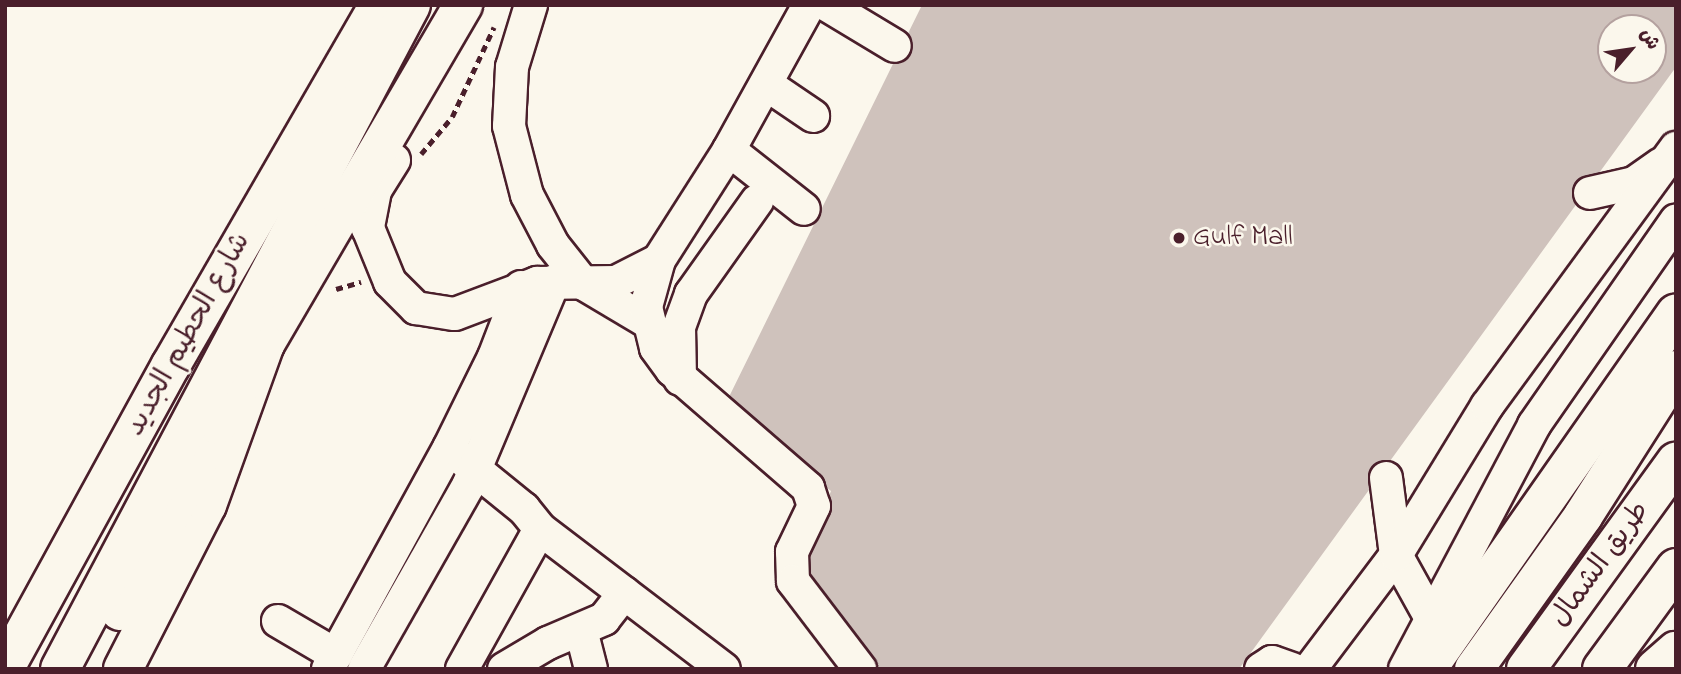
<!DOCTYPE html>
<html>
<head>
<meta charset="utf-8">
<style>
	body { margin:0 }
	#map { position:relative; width:1681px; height:674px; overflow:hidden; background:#fbf7ec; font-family:"Indie Flower","Playpen Sans Arabic",sans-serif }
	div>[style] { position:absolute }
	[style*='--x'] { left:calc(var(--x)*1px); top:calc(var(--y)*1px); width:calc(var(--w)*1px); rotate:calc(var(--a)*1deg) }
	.building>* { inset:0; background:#cfc2bc }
	.path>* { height:4.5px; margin-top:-2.25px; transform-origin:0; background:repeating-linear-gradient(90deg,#4a1f2b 0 7px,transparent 0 12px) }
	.roads { filter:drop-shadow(2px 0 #4a1f2b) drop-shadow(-2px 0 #4a1f2b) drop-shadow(0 2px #4a1f2b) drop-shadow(0 -2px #4a1f2b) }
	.minor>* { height:32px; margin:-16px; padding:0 16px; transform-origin:16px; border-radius:16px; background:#fbf7ec }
	.major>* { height:38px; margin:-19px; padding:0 19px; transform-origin:19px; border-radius:19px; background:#fbf7ec }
	.highway>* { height:38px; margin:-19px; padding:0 19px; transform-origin:19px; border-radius:19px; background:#fbf7ec }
	.dots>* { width:19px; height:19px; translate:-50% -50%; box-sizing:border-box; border:4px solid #fbf7ec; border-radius:50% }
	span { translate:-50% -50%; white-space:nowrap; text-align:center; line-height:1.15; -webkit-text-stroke:5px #fbf7ec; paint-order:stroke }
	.poi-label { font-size:28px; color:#4a1f2b }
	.left { translate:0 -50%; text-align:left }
	.street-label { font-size:28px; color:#4a1f2b }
	.frame { position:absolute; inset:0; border:7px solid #4a1f2b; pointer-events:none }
	.north { position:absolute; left:1597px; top:14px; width:70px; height:70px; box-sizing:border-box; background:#fbf7ec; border:2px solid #b4a19f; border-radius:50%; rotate:61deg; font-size:19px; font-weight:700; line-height:28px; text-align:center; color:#4a1f2b }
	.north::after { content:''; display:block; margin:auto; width:24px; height:32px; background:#4a1f2b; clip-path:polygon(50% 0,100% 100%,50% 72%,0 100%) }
</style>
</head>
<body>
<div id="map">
	<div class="building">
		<div style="clip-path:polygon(evenodd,922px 5px,1676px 5px,1676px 67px,1239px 669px,873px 669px,798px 576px,831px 491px,724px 407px,922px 5px,1611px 28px,1653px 28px,1653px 70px,1611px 70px,1611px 28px)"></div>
	</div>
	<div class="path">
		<div style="--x:421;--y:154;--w:48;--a:-50"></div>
		<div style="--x:452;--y:117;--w:99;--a:-65"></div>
		<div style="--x:336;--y:289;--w:26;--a:-16"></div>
	</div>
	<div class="roads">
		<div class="minor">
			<div style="--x:531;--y:5;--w:65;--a:107"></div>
			<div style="--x:512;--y:67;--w:59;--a:92.9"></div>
			<div style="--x:509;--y:126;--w:71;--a:75.4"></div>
			<div style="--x:527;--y:195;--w:56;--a:62.5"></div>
			<div style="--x:553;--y:245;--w:50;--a:51.5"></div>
			<div style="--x:584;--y:284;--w:74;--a:30.7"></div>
			<div style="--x:809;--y:5;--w:166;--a:118.9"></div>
			<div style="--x:729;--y:150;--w:130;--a:122.5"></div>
			<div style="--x:659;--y:260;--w:49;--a:105.5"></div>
			<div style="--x:646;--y:307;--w:42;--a:76.3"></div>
			<div style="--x:656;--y:348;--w:27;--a:54"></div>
			<div style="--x:672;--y:370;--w:180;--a:40.9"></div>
			<div style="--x:808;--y:488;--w:19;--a:72"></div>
			<div style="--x:814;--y:506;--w:51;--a:115.6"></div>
			<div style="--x:792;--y:552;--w:29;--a:88"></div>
			<div style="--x:793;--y:581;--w:111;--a:52.7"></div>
			<div style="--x:827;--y:5;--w:79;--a:31.1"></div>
			<div style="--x:766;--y:84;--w:57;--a:34.2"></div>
			<div style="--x:729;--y:150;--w:95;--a:38.2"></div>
			<div style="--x:394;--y:160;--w:36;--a:122"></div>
			<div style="--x:375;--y:191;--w:38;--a:101"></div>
			<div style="--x:368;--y:228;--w:58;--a:67.8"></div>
			<div style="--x:390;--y:282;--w:37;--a:45"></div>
			<div style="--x:416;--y:308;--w:39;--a:9"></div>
			<div style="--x:455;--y:314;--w:88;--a:-20.7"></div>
			<div style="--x:537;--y:283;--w:79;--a:-0.7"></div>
			<div style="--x:616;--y:282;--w:48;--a:-27.1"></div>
			<div style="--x:1590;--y:193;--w:45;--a:-12.8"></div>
			<div style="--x:1634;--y:183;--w:33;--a:-35"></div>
			<div style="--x:680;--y:379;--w:52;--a:-91.1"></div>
			<div style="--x:679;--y:327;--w:35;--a:-70"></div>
			<div style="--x:691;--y:294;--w:114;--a:-54.6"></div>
			<div style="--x:461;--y:458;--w:81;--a:39"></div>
			<div style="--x:524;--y:509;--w:26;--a:51"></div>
			<div style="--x:540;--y:529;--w:231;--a:37.3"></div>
			<div style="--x:1386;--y:478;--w:78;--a:82.6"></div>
			<div style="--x:1396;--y:555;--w:74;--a:61"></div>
			<div style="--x:278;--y:621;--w:67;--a:30.4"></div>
			<div style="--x:581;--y:630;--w:40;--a:75.6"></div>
			<div style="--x:328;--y:669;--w:252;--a:-61.3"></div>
			<div style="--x:449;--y:448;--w:102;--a:-63.7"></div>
			<div style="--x:494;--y:357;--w:75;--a:-68.9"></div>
			<div style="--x:364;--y:669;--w:210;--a:-60.4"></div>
			<div style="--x:468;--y:486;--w:222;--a:-67.2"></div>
			<div style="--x:462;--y:669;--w:160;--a:-60.9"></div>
			<div style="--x:504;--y:669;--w:51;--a:-30.6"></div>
			<div style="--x:548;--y:643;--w:61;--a:-23.2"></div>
			<div style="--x:604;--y:619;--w:33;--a:-52"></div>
			<div style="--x:1261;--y:669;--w:13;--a:-32"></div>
			<div style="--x:1272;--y:662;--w:21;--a:19"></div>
			<div style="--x:1310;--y:669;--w:143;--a:-53"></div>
			<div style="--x:1396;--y:555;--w:175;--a:-58.6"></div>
			<div style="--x:1487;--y:406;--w:320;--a:-53.8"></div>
			<div style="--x:1405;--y:669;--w:276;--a:-62.1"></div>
			<div style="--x:1534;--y:425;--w:249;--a:-55.2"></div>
		</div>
		<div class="major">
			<div style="--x:5;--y:668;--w:345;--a:-61.3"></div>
			<div style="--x:171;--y:365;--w:416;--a:-60"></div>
			<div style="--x:123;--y:669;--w:184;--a:-62.9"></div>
			<div style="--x:207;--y:505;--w:171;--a:-70.2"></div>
			<div style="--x:265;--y:344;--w:393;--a:-59.7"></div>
		</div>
		<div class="highway">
			<div style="--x:120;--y:611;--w:210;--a:-62.5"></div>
			<div style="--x:217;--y:425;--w:94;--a:-59.3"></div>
			<div style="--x:60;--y:669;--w:751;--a:-62.14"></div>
			<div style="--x:1427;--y:669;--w:434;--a:-55"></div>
			<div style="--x:1474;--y:669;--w:188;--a:-54.5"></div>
			<div style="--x:1583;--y:516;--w:173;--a:-57.5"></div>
			<div style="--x:1526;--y:669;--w:256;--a:-54.1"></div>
			<div style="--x:1602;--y:669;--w:125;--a:-53.8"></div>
			<div style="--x:1655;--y:669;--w:28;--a:-41"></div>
		</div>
	</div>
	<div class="dots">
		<div style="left:1179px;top:238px;background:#4a1f2b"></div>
	</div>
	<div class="poi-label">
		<span class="left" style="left:1193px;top:238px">Gulf Mall</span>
	</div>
	<div class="street-label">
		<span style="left:189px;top:335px;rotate:-61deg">شارع الحطيم الجديد</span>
		<span style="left:1601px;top:565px;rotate:-54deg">طريق الشمال</span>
	</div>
	<div class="frame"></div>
	<div class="north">ش</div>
</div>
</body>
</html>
